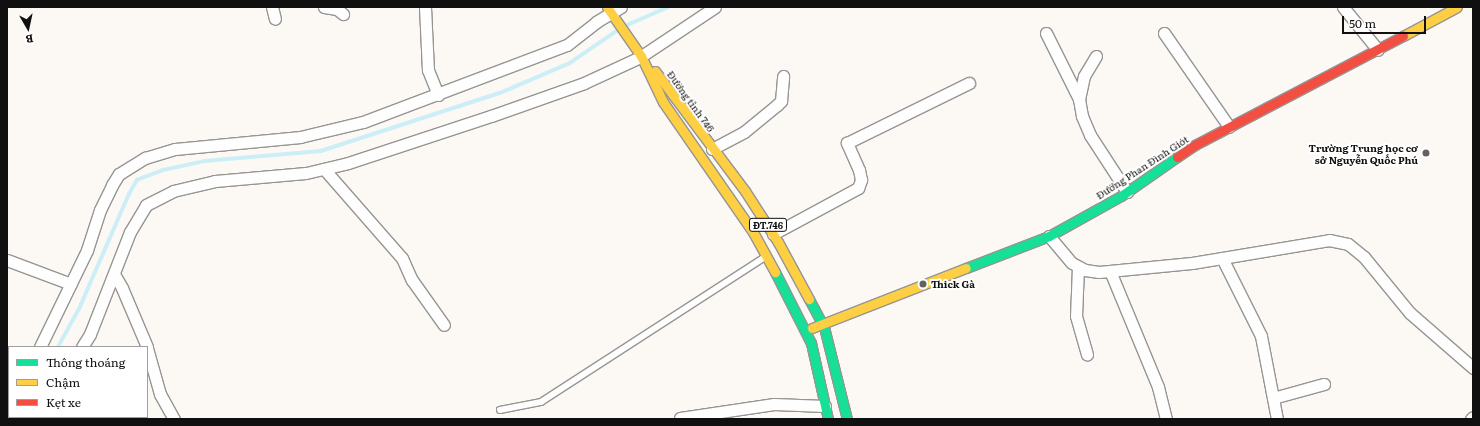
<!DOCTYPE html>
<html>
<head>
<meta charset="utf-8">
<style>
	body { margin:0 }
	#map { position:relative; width:1480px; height:426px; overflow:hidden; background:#fcf9f5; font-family:Literata,serif }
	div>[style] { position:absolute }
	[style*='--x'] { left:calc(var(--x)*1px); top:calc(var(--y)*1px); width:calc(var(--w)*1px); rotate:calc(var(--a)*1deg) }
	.stream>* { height:3.5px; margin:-1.75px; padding:0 1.75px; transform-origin:1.75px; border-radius:1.75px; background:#cceef6 }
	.roads { filter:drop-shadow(1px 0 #969593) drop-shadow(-1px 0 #969593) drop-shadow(0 1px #969593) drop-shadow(0 -1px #969593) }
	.lane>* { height:5.5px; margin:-2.75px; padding:0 2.75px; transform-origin:2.75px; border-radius:2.75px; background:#fffefe }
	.street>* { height:11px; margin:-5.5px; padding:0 5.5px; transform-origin:5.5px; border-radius:5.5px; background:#fffefe }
	.fast>* { height:9px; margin:-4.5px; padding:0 4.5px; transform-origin:4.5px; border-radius:4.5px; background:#16e098 }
	.slow>* { height:9px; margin:-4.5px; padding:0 4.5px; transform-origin:4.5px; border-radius:4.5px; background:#ffcf43 }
	.jam>* { height:9px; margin:-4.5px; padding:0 4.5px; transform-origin:4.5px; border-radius:4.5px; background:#f24e42 }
	.dots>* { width:11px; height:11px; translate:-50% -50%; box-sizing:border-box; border:2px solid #fff; border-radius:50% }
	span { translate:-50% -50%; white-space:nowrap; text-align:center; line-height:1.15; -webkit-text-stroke:4px #fff; paint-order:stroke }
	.shield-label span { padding:1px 3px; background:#fff; border:1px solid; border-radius:3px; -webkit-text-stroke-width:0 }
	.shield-label { font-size:9px; color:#101010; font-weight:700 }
	.street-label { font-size:10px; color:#101010 }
	.poi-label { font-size:10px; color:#101010; font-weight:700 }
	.right { translate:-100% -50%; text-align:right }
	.left { translate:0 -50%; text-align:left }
	.frame { position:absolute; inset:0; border:8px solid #101010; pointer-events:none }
	.legend { position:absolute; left:8px; top:346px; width:140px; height:72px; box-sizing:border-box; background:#fff; border:1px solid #9f9f9f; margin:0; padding:5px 7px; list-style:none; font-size:12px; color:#101010 }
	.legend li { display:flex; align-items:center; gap:8px; height:20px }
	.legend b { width:20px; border:1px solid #9f9f9f }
	.north { position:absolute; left:8px; top:8px; width:40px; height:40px; -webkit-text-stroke:3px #fff; paint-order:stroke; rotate:171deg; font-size:11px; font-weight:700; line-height:16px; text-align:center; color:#101010 }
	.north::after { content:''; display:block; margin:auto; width:14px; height:18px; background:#101010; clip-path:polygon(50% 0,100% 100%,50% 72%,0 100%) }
	.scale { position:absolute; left:1342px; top:16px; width:84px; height:18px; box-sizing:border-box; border:2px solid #101010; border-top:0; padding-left:5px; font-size:12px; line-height:14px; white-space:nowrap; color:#101010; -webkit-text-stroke:3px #fff; paint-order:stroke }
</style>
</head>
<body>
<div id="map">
	<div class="stream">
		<div style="--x:625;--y:26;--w:47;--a:-23.8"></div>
		<div style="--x:58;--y:347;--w:43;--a:-61.1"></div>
		<div style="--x:79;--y:309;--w:125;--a:-66.5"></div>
		<div style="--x:129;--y:194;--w:16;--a:-60"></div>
		<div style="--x:137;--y:180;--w:28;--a:-21"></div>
		<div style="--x:163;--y:170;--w:43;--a:-12.1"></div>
		<div style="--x:205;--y:161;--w:116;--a:-4.9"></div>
		<div style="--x:321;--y:151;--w:188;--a:-18"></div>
		<div style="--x:500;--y:93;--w:76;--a:-23.2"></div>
		<div style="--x:570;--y:63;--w:58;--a:-34.5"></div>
		<div style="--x:12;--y:419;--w:2;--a:-63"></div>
	</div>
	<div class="roads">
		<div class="lane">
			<div style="--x:500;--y:410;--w:42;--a:-11"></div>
			<div style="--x:541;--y:402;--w:265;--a:-32.9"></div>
		</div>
		<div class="street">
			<div style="--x:272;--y:7;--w:12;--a:76"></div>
			<div style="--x:324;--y:7;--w:13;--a:9"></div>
			<div style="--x:337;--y:9;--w:8;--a:40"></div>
			<div style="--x:425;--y:7;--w:63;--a:87.3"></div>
			<div style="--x:428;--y:70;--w:27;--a:68"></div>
			<div style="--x:1343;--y:7;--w:55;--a:50.9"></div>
			<div style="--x:1046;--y:33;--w:74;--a:63.4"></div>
			<div style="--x:1164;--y:33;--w:114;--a:55.3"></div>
			<div style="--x:1096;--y:56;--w:23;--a:121"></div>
			<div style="--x:1084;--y:76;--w:24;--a:102"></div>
			<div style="--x:1079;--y:99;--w:17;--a:80"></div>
			<div style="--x:1082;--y:116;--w:21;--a:67"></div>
			<div style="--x:1090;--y:135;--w:68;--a:57"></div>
			<div style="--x:712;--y:149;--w:36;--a:-28"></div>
			<div style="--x:744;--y:132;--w:43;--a:-39.3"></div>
			<div style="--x:777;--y:105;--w:6;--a:-45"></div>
			<div style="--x:781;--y:101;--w:25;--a:-85"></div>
			<div style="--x:324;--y:169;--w:118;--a:48.8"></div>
			<div style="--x:402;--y:258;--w:24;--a:66"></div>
			<div style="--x:412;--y:280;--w:55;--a:54.6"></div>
			<div style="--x:773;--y:234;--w:97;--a:-28.4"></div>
			<div style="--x:858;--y:188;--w:9;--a:-69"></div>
			<div style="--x:861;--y:180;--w:10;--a:-101"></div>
			<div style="--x:859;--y:170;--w:30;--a:-114"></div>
			<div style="--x:847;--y:143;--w:136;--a:-26.2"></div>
			<div style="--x:1049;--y:236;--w:35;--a:50"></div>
			<div style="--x:1072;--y:263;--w:15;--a:28"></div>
			<div style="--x:1085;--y:270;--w:14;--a:8"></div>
			<div style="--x:1099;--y:272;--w:93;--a:-5.5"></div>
			<div style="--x:1192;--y:263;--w:139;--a:-9.5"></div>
			<div style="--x:1329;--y:240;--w:19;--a:12"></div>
			<div style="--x:1348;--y:244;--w:21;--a:39"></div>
			<div style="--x:1364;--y:257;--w:72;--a:50.6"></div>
			<div style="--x:1410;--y:313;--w:84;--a:41.1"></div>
			<div style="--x:1222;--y:258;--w:87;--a:63.4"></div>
			<div style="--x:1261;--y:336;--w:85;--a:79.1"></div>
			<div style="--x:7;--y:260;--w:68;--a:20.6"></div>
			<div style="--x:1078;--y:267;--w:49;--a:92.3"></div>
			<div style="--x:1076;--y:316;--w:40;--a:74"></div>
			<div style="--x:1110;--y:271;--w:126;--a:67.5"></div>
			<div style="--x:1158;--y:387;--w:33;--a:76"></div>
			<div style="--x:114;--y:274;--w:16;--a:60"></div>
			<div style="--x:122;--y:288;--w:64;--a:67"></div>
			<div style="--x:40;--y:347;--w:108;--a:-64.1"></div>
			<div style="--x:87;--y:250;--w:42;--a:-72"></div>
			<div style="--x:100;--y:210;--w:28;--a:-64"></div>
			<div style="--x:112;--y:185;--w:13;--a:-58"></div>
			<div style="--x:119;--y:174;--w:31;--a:-32"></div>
			<div style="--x:145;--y:158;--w:31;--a:-17"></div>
			<div style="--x:175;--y:149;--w:126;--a:-5.5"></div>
			<div style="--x:300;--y:137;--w:65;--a:-13.4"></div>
			<div style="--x:363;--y:122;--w:218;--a:-20.7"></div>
			<div style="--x:567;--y:45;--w:37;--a:-38"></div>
			<div style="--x:596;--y:22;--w:29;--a:-31"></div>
			<div style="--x:82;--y:347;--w:15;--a:-58"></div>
			<div style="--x:90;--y:334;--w:110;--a:-68.6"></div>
			<div style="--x:130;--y:232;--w:31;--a:-59"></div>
			<div style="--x:146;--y:205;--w:30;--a:-27"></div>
			<div style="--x:173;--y:191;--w:43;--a:-13.4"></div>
			<div style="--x:215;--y:181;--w:91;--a:-5"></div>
			<div style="--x:306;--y:173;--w:43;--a:-13.4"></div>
			<div style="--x:348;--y:163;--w:151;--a:-18.2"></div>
			<div style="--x:491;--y:116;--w:99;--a:-19.5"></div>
			<div style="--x:584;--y:83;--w:62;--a:-24.9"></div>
			<div style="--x:640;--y:57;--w:90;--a:-33.7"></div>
			<div style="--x:147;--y:348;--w:48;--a:74.2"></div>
			<div style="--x:160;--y:394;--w:29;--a:61"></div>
			<div style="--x:1273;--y:398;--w:53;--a:-15.4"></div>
			<div style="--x:7;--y:403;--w:4;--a:-56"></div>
			<div style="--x:680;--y:418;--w:95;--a:-8.5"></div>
			<div style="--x:774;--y:404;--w:51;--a:2.2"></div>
			<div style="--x:37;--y:419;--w:3;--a:-45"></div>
			<div style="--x:1471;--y:419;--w:3;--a:-45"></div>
		</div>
		<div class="fast">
			<div style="--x:966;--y:268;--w:89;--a:-21.1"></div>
			<div style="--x:1049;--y:236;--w:82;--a:-29.1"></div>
			<div style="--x:1121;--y:196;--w:68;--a:-34.9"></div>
			<div style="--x:775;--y:272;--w:80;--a:63.1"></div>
			<div style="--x:811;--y:343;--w:78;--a:77.4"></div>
			<div style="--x:809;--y:299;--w:32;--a:62"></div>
			<div style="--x:824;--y:327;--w:95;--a:76"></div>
		</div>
		<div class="slow">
			<div style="--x:607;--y:7;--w:60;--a:55.2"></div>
			<div style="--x:641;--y:56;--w:51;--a:64.4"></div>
			<div style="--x:663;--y:102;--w:158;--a:55.3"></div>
			<div style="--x:753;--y:232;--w:46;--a:61.2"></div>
			<div style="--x:1403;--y:36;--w:61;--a:-28.2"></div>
			<div style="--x:655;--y:71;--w:150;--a:53.1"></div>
			<div style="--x:745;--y:191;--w:61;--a:57.1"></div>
			<div style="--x:778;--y:242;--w:65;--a:61.5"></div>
			<div style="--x:812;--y:328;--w:165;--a:-21.3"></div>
		</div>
		<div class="jam">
			<div style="--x:1177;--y:157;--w:22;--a:-34"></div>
			<div style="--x:1195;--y:145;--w:235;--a:-27.7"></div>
		</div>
	</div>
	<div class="dots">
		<div style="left:1426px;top:153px;background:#636260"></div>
		<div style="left:923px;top:284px;background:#636260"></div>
	</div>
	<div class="shield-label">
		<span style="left:768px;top:225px">ĐT.746</span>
	</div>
	<div class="street-label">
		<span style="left:691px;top:101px;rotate:54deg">Đường tỉnh 746</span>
		<span style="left:1142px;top:167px;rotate:-33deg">Đường Phan Đình Giót</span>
	</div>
	<div class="poi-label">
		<span class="right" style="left:1418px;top:153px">Trường Trung học cơ<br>sở Nguyễn Quốc Phú</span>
		<span class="left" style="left:931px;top:284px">Thick Gà</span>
	</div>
	<div class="frame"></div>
	<ul class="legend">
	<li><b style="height:5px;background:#16e098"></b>Thông thoáng</li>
	<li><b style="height:5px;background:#ffcf43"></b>Chậm</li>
	<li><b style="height:5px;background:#f24e42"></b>Kẹt xe</li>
	</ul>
	<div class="north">B</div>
	<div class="scale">50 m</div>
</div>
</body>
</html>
